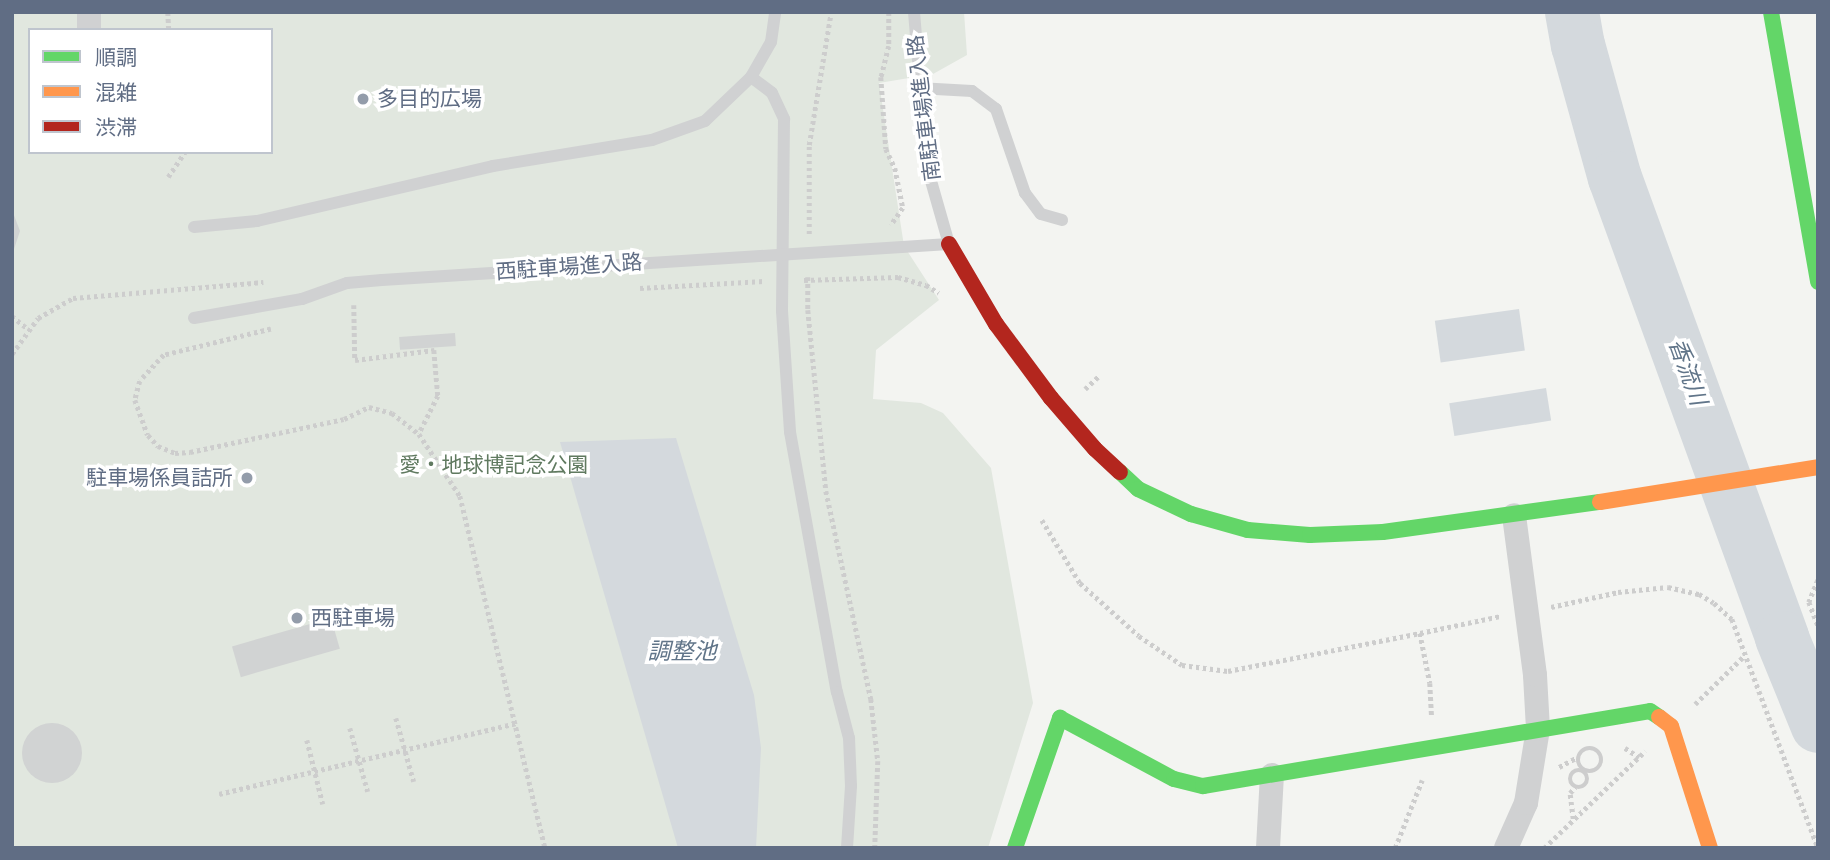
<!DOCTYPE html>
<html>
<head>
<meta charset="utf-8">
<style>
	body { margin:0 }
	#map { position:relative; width:1830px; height:860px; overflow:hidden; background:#f3f4f1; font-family:"Nunito Sans","Noto Sans JP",sans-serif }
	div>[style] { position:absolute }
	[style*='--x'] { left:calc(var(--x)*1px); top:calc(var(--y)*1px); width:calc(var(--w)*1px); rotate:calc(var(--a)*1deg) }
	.green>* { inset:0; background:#e1e7df }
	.water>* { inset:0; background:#d4d9dd; transform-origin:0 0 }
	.river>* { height:54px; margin:-27px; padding:0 27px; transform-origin:27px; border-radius:27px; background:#d4d9dd }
	.building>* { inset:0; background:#d1d3d3; transform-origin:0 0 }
	.round { border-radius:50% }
	.path>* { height:4.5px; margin-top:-2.25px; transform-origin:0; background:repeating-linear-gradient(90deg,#cdcdcd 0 3.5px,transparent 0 7px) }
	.path>.ring { margin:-2.25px; padding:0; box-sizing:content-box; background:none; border:4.5px solid #cdcdcd; border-radius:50% }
	.lane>* { height:12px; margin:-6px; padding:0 6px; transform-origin:6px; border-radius:6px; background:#d0d1d2 }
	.street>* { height:24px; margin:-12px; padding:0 12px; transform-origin:12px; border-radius:12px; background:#d0d1d2 }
	.fast>* { height:16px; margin:-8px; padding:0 8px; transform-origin:8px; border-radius:8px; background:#63d668 }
	.slow>* { height:16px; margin:-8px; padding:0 8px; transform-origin:8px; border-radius:8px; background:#ff974d }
	.jam>* { height:16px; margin:-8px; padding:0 8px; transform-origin:8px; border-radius:8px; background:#b3261e }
	.dots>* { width:19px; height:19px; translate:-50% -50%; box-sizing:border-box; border:4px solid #fff; border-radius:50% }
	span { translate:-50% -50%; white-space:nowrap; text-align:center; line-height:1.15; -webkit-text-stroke:7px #fff; paint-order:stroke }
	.poi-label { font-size:21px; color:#606d84 }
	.left { translate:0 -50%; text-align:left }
	.right { translate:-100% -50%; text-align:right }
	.street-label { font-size:21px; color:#606d84 }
	.park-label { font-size:21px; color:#607a60 }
	.water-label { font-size:23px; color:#617589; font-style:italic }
	.frame { position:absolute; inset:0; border:14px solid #606d84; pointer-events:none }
	.legend { position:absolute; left:28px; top:28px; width:245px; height:126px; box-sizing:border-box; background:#fff; border:2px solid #bfc5ce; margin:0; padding:9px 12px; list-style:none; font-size:21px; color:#606d84 }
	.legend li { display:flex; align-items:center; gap:14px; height:35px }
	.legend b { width:35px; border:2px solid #bfc5ce }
</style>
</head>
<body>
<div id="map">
	<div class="green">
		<div style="clip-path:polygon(evenodd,12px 12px,964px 12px,967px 55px,933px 74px,879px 83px,904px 246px,939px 300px,876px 350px,873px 399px,921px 403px,943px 413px,991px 468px,1033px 703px,988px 848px,12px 848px,12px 12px,30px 30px,271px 30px,271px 152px,30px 152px,30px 30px)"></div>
	</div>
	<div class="water">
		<div style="left:1519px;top:309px;width:42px;height:85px;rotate:82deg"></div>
		<div style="left:1546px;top:388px;width:33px;height:98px;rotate:81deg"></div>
		<div style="clip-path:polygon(676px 438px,754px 695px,761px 748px,756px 848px,678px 848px,560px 442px)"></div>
	</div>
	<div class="river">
		<div style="--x:1572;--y:12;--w:34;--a:80"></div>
		<div style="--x:1578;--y:45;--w:138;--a:74.5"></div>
		<div style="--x:1615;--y:178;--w:489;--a:70"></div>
		<div style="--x:1782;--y:638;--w:95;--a:67.8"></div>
	</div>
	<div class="building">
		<div style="clip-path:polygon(12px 210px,20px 231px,12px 255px)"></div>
		<div style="left:455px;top:333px;width:13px;height:56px;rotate:86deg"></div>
		<div style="left:253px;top:470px;width:13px;height:14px;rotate:77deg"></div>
		<div style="left:331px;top:618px;width:32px;height:103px;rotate:74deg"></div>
		<div class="round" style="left:22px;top:723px;width:60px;height:60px"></div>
	</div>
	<div class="path">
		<div style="--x:168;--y:12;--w:18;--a:87"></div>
		<div style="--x:889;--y:12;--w:34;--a:90"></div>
		<div style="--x:889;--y:46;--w:32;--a:104"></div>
		<div style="--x:881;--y:77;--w:72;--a:86"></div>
		<div style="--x:886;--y:149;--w:21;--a:65"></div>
		<div style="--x:895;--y:168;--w:41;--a:78.7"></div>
		<div style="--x:903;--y:208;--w:21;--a:125"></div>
		<div style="--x:168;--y:177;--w:30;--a:-56"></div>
		<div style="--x:809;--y:234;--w:89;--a:-90"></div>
		<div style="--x:809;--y:145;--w:135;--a:-80.6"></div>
		<div style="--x:808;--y:277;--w:33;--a:90"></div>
		<div style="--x:808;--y:310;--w:182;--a:84.3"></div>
		<div style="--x:826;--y:491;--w:213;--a:77.8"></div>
		<div style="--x:871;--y:699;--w:62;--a:83.6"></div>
		<div style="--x:878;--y:761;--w:87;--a:92"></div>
		<div style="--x:804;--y:280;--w:94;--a:-1.8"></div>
		<div style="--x:898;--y:277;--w:29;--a:16"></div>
		<div style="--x:926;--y:285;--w:15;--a:32"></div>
		<div style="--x:640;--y:288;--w:124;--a:-3.2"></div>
		<div style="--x:354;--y:305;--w:55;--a:89"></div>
		<div style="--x:355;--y:360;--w:80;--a:-7.2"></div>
		<div style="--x:434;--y:350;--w:46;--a:85"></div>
		<div style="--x:438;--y:396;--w:42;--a:116.6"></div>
		<div style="--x:12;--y:316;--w:21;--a:39"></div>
		<div style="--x:271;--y:329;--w:110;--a:166.3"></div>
		<div style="--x:164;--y:355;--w:35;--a:133"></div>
		<div style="--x:140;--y:381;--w:20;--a:105"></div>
		<div style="--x:135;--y:400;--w:37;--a:70"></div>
		<div style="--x:148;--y:435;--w:15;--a:48"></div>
		<div style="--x:158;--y:446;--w:18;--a:22"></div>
		<div style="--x:175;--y:453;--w:15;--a:-4"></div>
		<div style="--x:190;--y:452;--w:157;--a:-12.1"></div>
		<div style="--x:344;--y:419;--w:28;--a:-26"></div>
		<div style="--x:369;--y:407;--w:24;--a:15"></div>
		<div style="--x:392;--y:413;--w:34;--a:38"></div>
		<div style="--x:419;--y:434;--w:74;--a:56.5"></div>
		<div style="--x:460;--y:496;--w:362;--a:76.4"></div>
		<div style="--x:12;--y:354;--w:44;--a:-54.2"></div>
		<div style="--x:38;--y:318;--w:40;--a:-29.7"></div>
		<div style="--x:73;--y:298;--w:191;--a:-4.8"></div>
		<div style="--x:1085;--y:389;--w:18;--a:-43"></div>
		<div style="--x:1042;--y:520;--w:74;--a:58.9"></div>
		<div style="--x:1080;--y:583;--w:79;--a:41.9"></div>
		<div style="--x:1139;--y:636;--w:52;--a:34"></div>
		<div style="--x:1182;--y:665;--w:46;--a:7.4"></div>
		<div style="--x:1228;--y:671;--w:196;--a:-11.2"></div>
		<div style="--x:1420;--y:633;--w:51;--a:78.7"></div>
		<div style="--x:1430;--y:683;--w:34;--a:87"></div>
		<div style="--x:1818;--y:580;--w:24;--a:112"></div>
		<div style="--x:1809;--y:602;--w:26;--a:69"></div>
		<div style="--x:1551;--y:607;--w:69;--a:-12.6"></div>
		<div style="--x:1618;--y:592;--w:50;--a:-5.7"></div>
		<div style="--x:1668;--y:587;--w:32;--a:13"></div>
		<div style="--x:1699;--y:594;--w:17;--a:31"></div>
		<div style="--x:1714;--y:603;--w:24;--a:42"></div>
		<div style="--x:1732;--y:619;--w:245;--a:69.4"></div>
		<div style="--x:1420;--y:633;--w:83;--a:-11.9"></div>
		<div style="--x:1695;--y:704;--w:69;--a:-44.4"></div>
		<div style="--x:396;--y:718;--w:66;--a:74.3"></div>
		<div style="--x:350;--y:728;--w:66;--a:74.3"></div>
		<div style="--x:307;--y:740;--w:66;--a:76"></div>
		<div class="ring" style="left:1578px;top:748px;width:19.5px;height:19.5px"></div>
		<div style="--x:1625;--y:748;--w:17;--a:33"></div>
		<div style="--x:1559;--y:767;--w:19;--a:-28"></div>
		<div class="ring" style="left:1570px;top:770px;width:13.5px;height:13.5px"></div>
		<div style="--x:219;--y:794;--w:305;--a:-13.4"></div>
		<div style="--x:1573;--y:819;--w:26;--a:-97"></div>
		<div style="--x:1570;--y:793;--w:8;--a:-50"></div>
		<div style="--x:1395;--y:848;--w:73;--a:-68.3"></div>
		<div style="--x:1544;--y:848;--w:140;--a:-43.8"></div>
	</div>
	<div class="lane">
		<div style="--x:751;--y:77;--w:26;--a:37"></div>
		<div style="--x:772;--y:93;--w:29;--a:65"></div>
		<div style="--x:784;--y:119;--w:192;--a:90.6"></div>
		<div style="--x:782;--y:311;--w:121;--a:86.2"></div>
		<div style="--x:790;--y:432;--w:264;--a:79.8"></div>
		<div style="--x:837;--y:692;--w:48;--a:75.4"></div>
		<div style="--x:849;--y:738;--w:48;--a:87.6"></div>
		<div style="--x:851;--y:786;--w:62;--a:93.7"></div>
		<div style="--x:918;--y:88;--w:54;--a:3.2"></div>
		<div style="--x:972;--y:91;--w:30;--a:37"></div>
		<div style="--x:996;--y:109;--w:89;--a:71"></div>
		<div style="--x:1025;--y:193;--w:26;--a:53"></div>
		<div style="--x:1041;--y:214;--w:22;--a:16"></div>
		<div style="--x:194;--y:227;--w:63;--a:-5.4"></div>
		<div style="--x:257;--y:221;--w:242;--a:-13.1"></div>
		<div style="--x:493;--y:166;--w:161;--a:-9.3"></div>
		<div style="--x:652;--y:140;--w:56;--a:-19.7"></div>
		<div style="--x:705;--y:121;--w:64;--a:-43.7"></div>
		<div style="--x:751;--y:77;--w:40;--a:-60.3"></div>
		<div style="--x:771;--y:42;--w:30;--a:-82"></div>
		<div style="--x:194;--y:318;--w:110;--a:-10"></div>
		<div style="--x:302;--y:299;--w:48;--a:-19.6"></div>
		<div style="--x:347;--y:283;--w:35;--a:-5"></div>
		<div style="--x:382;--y:280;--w:568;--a:-3.63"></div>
		<div style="--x:949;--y:244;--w:80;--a:-105.9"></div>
		<div style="--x:927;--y:167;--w:156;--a:-94.8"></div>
	</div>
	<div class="street">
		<div style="--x:89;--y:12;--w:18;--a:90"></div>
		<div style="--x:1268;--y:848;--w:73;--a:-86.9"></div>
		<div style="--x:1506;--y:848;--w:49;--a:-66"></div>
		<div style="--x:1526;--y:803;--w:75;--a:-80.8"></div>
		<div style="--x:1538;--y:729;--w:54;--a:-93.2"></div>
		<div style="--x:1535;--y:675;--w:161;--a:-97.5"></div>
	</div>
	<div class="fast">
		<div style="--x:1771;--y:12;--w:274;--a:80.1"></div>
		<div style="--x:1120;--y:472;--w:25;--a:43"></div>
		<div style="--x:1138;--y:489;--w:59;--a:25.3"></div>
		<div style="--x:1191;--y:514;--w:59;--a:15.7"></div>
		<div style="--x:1248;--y:530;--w:62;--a:4.6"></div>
		<div style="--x:1310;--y:535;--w:73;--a:-2.4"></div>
		<div style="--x:1383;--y:532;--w:219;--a:-7.9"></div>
		<div style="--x:1015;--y:848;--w:138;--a:-70.9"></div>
		<div style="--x:1060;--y:718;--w:129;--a:28.2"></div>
		<div style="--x:1174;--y:779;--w:30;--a:14"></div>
		<div style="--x:1203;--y:786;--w:453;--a:-9.5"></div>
		<div style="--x:1650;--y:711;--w:11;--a:34"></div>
	</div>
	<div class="slow">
		<div style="--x:1600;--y:502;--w:221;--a:-9.1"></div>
		<div style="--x:1659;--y:717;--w:15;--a:37"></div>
		<div style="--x:1671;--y:726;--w:128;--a:72.3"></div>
	</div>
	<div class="jam">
		<div style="--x:949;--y:244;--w:93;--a:59.6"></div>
		<div style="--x:996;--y:324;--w:92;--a:53.4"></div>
		<div style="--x:1051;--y:398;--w:67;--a:49.2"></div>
		<div style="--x:1095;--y:449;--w:34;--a:43"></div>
	</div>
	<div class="dots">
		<div style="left:363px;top:99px;background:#939caa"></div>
		<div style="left:247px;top:478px;background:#939caa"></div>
		<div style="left:297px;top:618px;background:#939caa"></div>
	</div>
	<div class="poi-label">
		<span class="left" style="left:377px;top:99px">多目的広場</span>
		<span class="right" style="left:233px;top:478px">駐車場係員詰所</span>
		<span class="left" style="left:311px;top:618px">西駐車場</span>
	</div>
	<div class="street-label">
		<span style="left:924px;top:108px;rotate:-97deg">南駐車場進入路</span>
		<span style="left:569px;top:267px;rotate:-4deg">西駐車場進入路</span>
	</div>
	<div class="park-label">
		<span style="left:494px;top:465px">愛・地球博記念公園</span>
	</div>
	<div class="water-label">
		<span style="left:1687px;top:372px;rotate:70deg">香流川</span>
		<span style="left:682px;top:652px">調整池</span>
	</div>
	<div class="frame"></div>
	<ul class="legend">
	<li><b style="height:9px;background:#63d668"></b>順調</li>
	<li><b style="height:9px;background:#ff974d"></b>混雑</li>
	<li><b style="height:9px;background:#b3261e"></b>渋滞</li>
	</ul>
</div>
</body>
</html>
